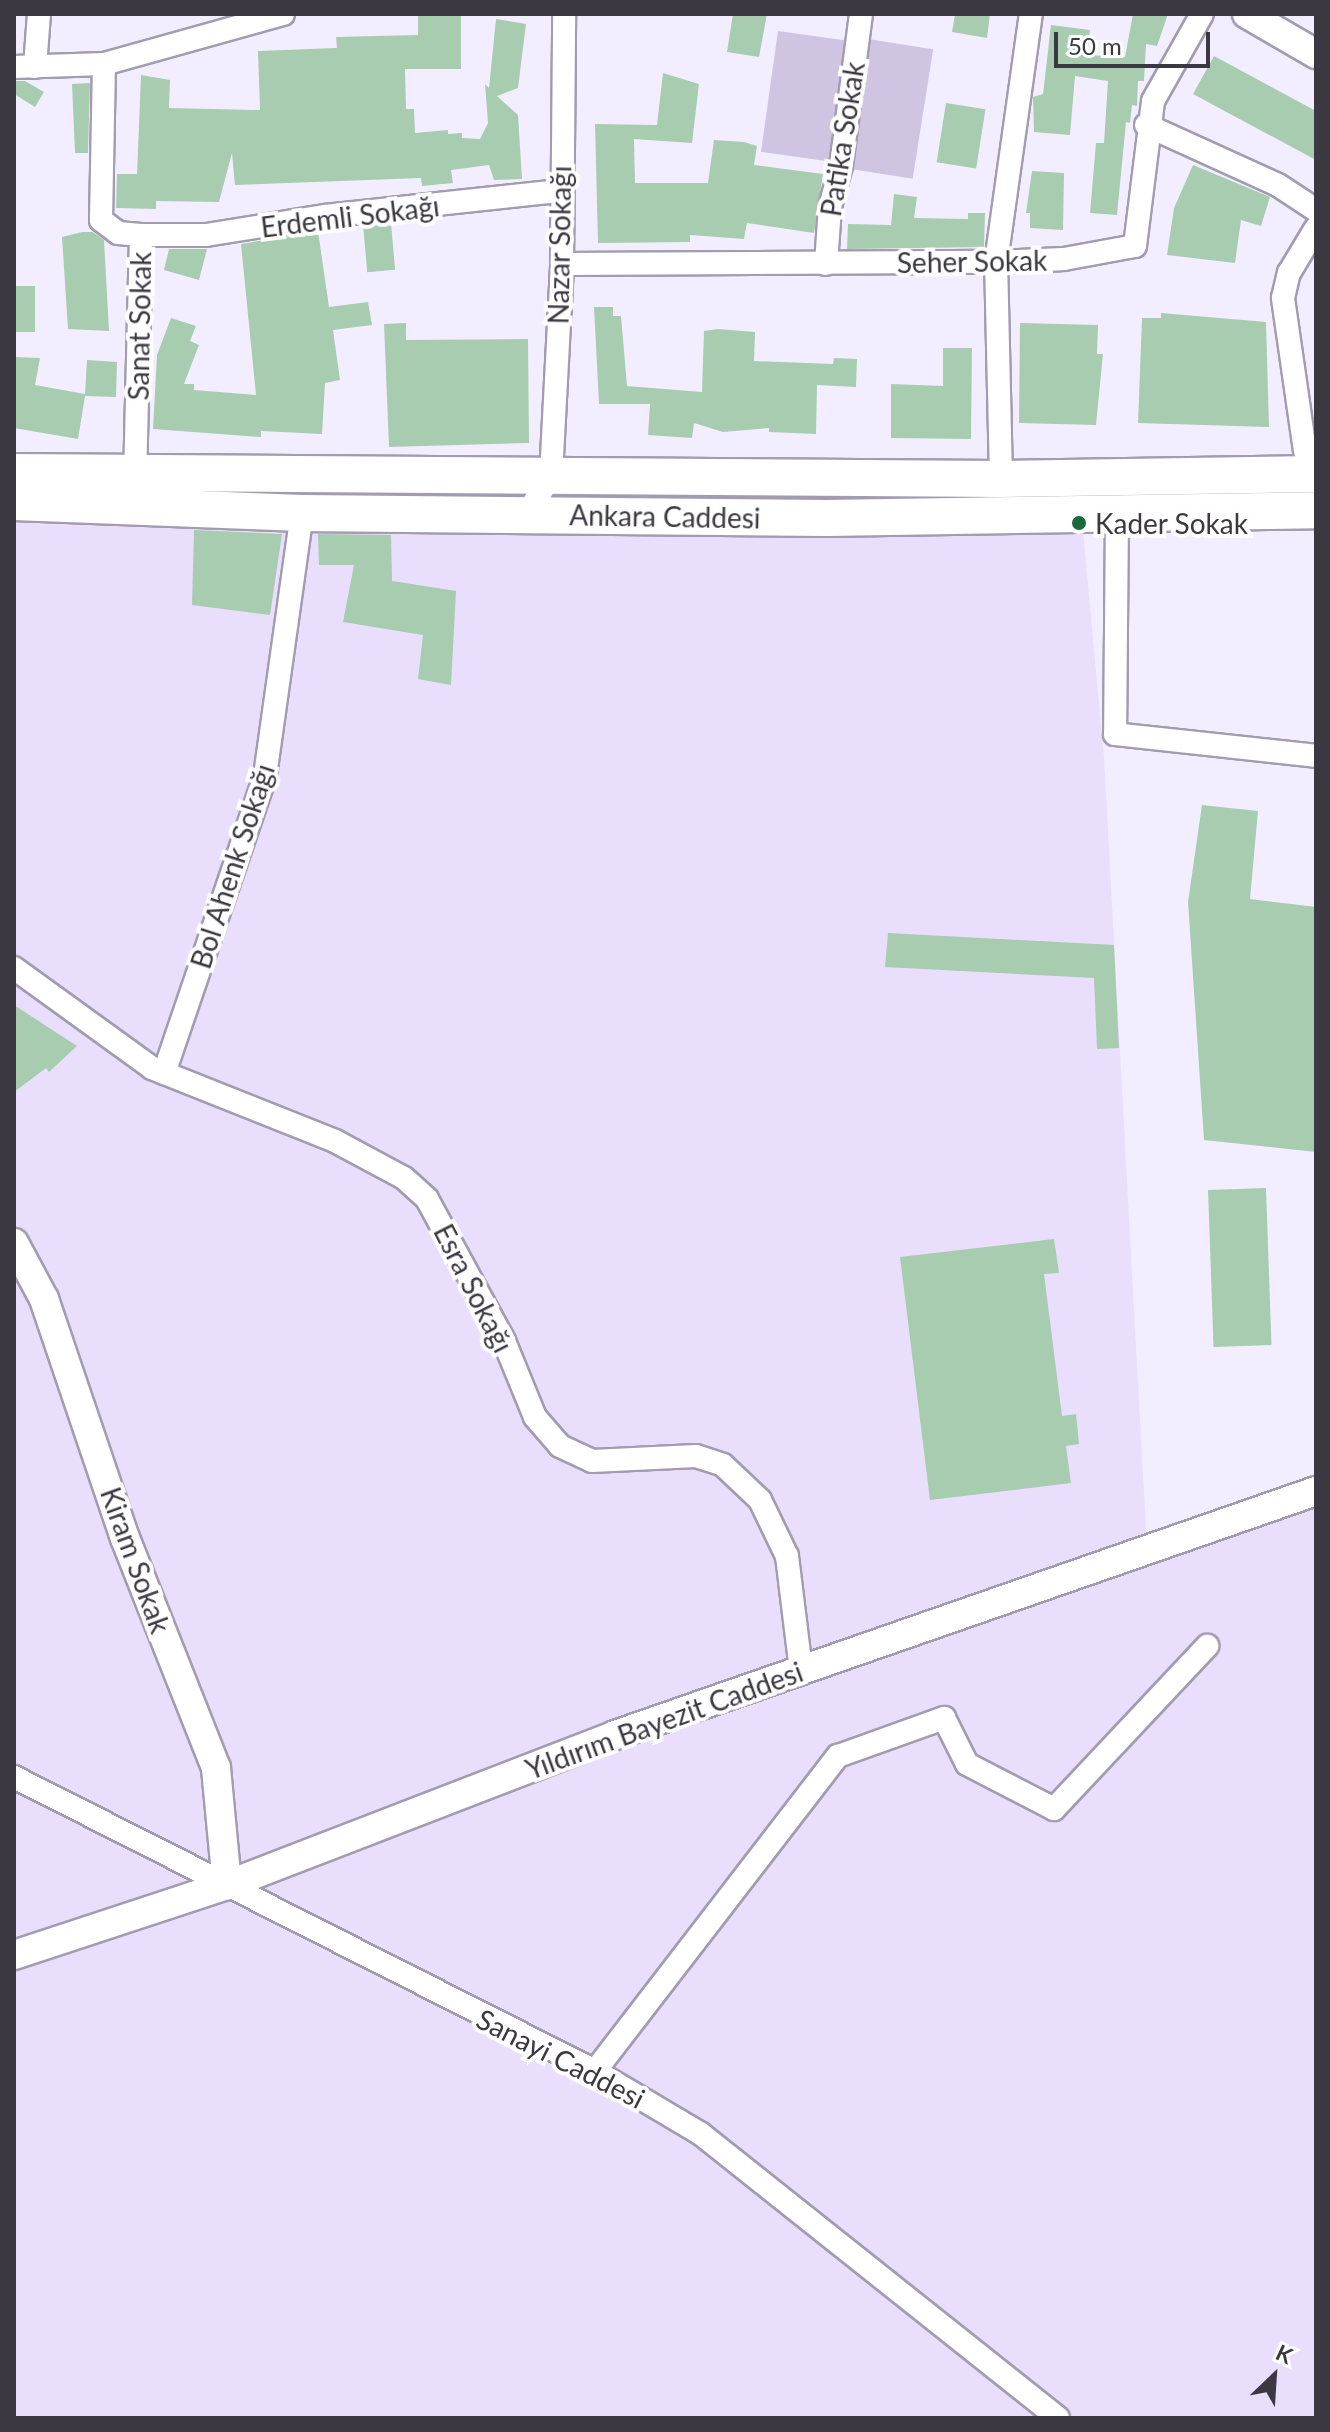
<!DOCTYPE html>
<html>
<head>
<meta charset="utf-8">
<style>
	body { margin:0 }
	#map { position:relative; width:1330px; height:2432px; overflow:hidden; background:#f3eeff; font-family:Lato,sans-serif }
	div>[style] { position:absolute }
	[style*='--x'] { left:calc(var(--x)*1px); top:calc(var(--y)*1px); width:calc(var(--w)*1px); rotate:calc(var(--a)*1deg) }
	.built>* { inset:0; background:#e9dffc }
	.green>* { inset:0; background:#cfc5e2; transform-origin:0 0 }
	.building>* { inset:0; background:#a8ccb0; transform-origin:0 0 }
	.roads { filter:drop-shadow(2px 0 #a39cb0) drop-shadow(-2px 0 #a39cb0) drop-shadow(0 2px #a39cb0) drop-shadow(0 -2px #a39cb0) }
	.minor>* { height:22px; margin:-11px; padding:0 11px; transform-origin:11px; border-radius:11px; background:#fff }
	.tertiary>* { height:28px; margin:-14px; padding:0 14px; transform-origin:14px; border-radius:14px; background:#fff }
	.primary>* { height:36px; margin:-18px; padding:0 18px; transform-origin:18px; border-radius:18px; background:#fff }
	.dots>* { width:22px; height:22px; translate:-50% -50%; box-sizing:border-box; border:4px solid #fefefe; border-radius:50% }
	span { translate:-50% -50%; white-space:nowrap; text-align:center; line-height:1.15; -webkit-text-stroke:8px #fefefe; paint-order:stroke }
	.street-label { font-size:28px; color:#3b3841 }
	.poi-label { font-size:28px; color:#3b3841 }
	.left { translate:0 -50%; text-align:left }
	.frame { position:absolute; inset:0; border:16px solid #3b3841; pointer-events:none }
	.north { position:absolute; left:1234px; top:2336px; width:80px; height:80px; -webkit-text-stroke:6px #fefefe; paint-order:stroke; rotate:25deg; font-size:22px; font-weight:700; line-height:32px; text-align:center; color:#3b3841 }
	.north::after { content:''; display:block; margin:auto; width:28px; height:36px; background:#3b3841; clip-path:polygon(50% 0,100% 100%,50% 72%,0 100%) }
	.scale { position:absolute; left:1054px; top:32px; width:156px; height:36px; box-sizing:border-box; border:4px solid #3b3841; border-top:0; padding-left:10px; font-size:24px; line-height:28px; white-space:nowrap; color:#3b3841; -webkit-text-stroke:6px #fefefe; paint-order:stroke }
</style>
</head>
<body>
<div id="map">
	<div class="built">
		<div style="clip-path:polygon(14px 513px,1083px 531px,1104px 757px,1148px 1567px,1316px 1501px,1316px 2418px,14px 2418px)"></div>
	</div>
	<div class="green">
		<div style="left:778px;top:31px;width:69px;height:122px;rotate:8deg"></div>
		<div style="left:868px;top:39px;width:66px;height:131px;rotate:9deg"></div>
	</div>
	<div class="building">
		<div style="clip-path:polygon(418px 14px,461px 14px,461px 69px,405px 69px,406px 109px,414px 109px,415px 133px,448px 130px,448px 134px,462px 133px,462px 138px,480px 139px,488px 123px,485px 84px,489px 88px,496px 19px,526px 24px,518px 88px,497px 96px,518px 115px,522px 179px,494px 180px,489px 165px,451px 170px,453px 183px,422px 186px,421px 178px,235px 185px,232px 153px,219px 202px,156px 201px,156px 209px,116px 208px,117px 174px,137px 174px,141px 75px,170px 80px,169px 108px,260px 110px,258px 51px,337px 48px,336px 37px,418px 35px)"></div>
		<div style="clip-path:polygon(733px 14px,767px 14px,759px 57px,727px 52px)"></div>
		<div style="clip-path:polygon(955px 14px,990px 14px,987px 38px,952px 32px)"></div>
		<div style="clip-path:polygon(1133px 14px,1168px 14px,1157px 46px,1146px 44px,1144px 81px,1138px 81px,1137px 106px,1132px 105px,1130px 123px,1126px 122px,1117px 215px,1090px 213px,1096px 143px,1104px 143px,1108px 81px,1075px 76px,1070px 135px,1034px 132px,1033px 97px,1043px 94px,1051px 25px,1090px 30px,1087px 55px,1125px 57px)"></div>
		<div style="clip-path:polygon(1214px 56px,1316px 111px,1316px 160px,1193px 94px)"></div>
		<div style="clip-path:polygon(663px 73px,699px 84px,692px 143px,634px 139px,635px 183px,708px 183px,714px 140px,744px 142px,757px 146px,754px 165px,823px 174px,814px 233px,747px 223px,744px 239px,690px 235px,690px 242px,598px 243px,595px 124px,657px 125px)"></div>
		<div style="clip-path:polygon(14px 81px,25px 81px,44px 92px,35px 107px,14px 94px)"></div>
		<div style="clip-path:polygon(90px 83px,88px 153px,75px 153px,72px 84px)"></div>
		<div style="left:946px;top:103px;width:40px;height:60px;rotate:9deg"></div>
		<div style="clip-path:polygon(1193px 165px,1270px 197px,1261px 226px,1241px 220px,1235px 263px,1167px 255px,1174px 208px)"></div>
		<div style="clip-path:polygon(1032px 171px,1064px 173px,1063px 230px,1030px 228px,1030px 213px,1026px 213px)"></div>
		<div style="clip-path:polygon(894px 194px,917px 197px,914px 218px,968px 219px,968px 213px,985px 213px,984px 247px,847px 249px,848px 224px,891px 225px)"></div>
		<div style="left:391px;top:223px;width:47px;height:28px;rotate:85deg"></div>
		<div style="clip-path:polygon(318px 231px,329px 307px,368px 302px,372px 325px,333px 330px,340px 380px,325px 383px,322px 434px,261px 431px,261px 437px,153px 429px,157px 355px,171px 318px,196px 326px,190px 341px,199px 345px,184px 384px,194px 384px,194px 390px,256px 395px,241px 244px)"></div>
		<div style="clip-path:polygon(82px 232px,93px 232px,104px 240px,109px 331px,68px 329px,62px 237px)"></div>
		<div style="clip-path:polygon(169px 249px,207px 249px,199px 280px,164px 270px)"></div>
		<div style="left:14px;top:286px;width:21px;height:46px"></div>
		<div style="clip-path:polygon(594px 307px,613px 307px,613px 316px,621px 316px,627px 386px,702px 392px,704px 331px,718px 329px,755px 332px,754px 361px,833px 364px,834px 358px,857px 359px,856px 387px,817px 385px,816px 434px,769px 432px,769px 428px,723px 432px,694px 423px,692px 438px,648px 435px,650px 404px,599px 404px)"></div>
		<div style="clip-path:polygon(1161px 313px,1266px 322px,1269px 427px,1138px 423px,1142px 318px,1161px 318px)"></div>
		<div style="clip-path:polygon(406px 323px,406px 340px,528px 339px,529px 443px,389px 447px,384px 324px)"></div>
		<div style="clip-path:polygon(1020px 323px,1098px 325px,1097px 354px,1103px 354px,1096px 425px,1019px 423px)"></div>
		<div style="clip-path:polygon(943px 348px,972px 348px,971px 439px,891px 438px,891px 384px,943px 386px)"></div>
		<div style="clip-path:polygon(14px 357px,40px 358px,35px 385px,85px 394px,87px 360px,117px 362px,116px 397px,85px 396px,78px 439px,14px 428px)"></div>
		<div style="clip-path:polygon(194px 530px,282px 534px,270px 615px,192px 605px)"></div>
		<div style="clip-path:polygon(318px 534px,391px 535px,392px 581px,456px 591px,451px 685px,418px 679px,423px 635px,343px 622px,354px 565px,319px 565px)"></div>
		<div style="clip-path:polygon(1202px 805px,1258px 811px,1250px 899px,1316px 907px,1316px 1152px,1204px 1140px,1188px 902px)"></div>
		<div style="clip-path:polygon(888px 933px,1114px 945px,1119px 1048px,1097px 1049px,1094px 978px,885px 967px)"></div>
		<div style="clip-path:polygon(14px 1005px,77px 1046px,49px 1072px,46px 1068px,14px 1092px)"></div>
		<div style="left:1266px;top:1188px;width:157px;height:58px;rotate:88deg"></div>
		<div style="clip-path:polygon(1054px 1239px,1059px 1273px,1044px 1274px,1062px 1416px,1076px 1414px,1079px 1444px,1066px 1446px,1071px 1483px,930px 1500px,900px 1257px)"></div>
	</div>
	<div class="roads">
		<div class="minor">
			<div style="--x:104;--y:64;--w:156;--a:91.1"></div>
			<div style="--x:101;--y:220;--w:21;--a:37"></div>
			<div style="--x:118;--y:233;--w:23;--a:5"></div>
			<div style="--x:141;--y:235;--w:238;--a:91.4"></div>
			<div style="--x:14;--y:67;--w:90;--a:-1.9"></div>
			<div style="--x:104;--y:64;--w:186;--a:-15.6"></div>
			<div style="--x:35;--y:67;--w:53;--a:-85.7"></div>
			<div style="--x:1146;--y:125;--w:145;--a:24.4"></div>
			<div style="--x:1278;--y:185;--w:45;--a:33.3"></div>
			<div style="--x:141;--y:235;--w:65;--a:0"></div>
			<div style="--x:206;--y:235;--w:121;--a:-9.1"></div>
			<div style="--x:325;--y:216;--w:234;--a:-6.1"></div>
			<div style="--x:562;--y:264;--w:434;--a:-0.3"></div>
			<div style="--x:996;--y:262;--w:68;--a:-2.5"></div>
			<div style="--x:1064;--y:259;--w:72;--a:-10.4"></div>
			<div style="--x:1135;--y:246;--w:146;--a:-82.9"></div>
			<div style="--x:1153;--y:101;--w:100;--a:-60.6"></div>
			<div style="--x:826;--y:264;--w:57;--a:-86"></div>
			<div style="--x:830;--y:207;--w:42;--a:-75"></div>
			<div style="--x:841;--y:166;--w:153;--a:-82.5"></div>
			<div style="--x:1305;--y:451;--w:155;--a:-98.2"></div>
			<div style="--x:1283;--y:298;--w:26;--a:-77"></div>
			<div style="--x:1289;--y:273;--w:52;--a:-59"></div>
			<div style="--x:1001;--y:479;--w:217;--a:-91.3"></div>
			<div style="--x:996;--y:262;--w:250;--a:-82"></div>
			<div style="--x:1117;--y:514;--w:220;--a:90.5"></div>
			<div style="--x:1115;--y:734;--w:202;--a:6.2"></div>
			<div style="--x:526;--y:515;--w:46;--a:-57.3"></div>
			<div style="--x:551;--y:476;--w:212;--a:-87"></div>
			<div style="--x:562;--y:264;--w:250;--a:-89.5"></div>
			<div style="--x:14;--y:968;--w:170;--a:35.9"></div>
			<div style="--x:152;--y:1068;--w:197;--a:21.7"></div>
			<div style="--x:335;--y:1141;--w:78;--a:28.2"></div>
			<div style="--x:404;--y:1178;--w:31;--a:42"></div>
			<div style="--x:427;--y:1199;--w:162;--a:61.5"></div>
			<div style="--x:504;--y:1341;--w:82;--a:67.8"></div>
			<div style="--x:535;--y:1417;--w:38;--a:49"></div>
			<div style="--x:560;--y:1446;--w:35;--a:25"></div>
			<div style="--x:592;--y:1461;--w:104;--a:-2.8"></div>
			<div style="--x:696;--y:1456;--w:28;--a:18"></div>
			<div style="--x:723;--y:1465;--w:51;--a:43.4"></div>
			<div style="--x:760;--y:1500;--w:62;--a:64.3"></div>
			<div style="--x:787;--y:1556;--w:115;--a:83"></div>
			<div style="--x:164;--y:1073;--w:314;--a:-71.2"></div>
			<div style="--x:265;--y:776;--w:266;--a:-82"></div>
			<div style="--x:14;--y:1777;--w:651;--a:26.84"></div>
			<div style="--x:595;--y:2071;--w:123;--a:30.7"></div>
			<div style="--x:701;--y:2134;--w:456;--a:38.5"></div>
			<div style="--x:595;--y:2071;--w:398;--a:-52.4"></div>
			<div style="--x:838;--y:1756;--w:113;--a:-19.7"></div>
			<div style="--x:944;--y:1718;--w:51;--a:63.4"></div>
			<div style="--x:967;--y:1764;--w:98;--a:27.3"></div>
			<div style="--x:1054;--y:1809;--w:224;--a:-46.8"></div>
		</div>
		<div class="tertiary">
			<div style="--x:1247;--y:14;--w:80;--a:30.1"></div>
			<div style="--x:14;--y:1243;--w:64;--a:61.8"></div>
			<div style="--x:44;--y:1299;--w:252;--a:71.3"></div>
			<div style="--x:125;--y:1538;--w:247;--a:68.4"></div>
			<div style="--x:216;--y:1768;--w:118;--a:84.6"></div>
			<div style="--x:14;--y:1955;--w:224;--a:-18.2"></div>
			<div style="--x:227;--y:1885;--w:416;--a:-21.1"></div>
			<div style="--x:615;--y:1735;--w:742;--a:-19.19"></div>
		</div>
		<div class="primary">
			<div style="--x:14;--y:472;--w:987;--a:0.41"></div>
			<div style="--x:1001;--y:479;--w:315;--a:-0.9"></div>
			<div style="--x:14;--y:502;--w:288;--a:2.2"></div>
			<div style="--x:302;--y:513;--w:524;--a:0.55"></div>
			<div style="--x:826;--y:518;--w:490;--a:-0.9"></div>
		</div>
	</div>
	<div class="dots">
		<div style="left:1079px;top:523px;background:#1a6938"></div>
	</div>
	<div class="street-label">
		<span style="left:842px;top:139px;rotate:-81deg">Patika Sokak</span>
		<span style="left:350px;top:216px;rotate:-7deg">Erdemli Sokağı</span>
		<span style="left:559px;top:245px;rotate:-89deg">Nazar Sokağı</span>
		<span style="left:972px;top:261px;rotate:-1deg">Seher Sokak</span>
		<span style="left:139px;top:326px;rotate:-89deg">Sanat Sokak</span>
		<span style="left:665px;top:516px;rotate:1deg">Ankara Caddesi</span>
		<span style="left:232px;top:866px;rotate:-72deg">Bol Ahenk Sokağı</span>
		<span style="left:474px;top:1288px;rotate:63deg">Esra Sokağı</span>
		<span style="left:136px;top:1560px;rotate:70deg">Kiram Sokak</span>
		<span style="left:664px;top:1720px;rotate:-20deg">Yıldırım Bayezit Caddesi</span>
		<span style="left:561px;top:2058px;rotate:27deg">Sanayi Caddesi</span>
	</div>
	<div class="poi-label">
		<span class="left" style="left:1095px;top:523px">Kader Sokak</span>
	</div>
	<div class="frame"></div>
	<div class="north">K</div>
	<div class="scale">50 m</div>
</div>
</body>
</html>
